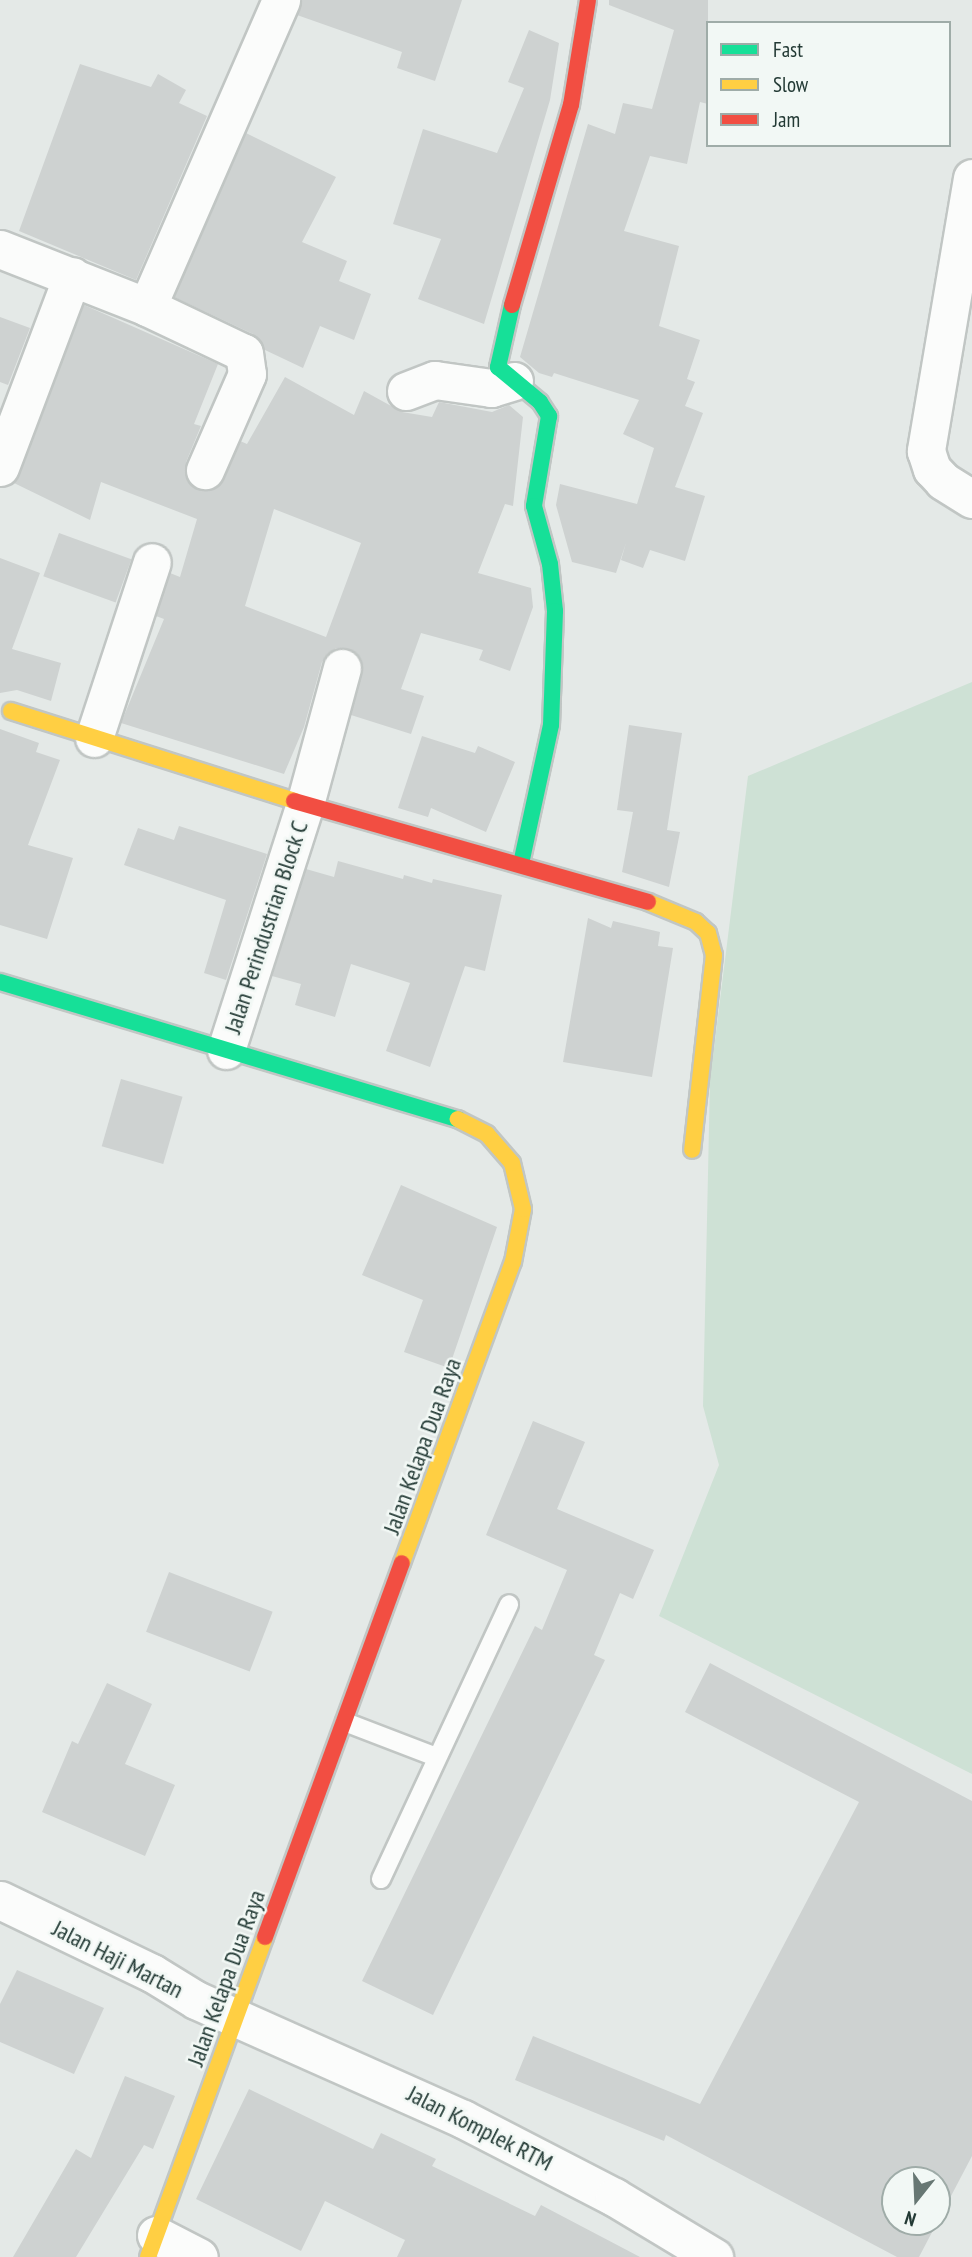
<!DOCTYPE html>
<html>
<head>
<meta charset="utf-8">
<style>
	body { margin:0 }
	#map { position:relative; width:972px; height:2257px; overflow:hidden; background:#e4e9e7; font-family:"PT Sans Narrow",sans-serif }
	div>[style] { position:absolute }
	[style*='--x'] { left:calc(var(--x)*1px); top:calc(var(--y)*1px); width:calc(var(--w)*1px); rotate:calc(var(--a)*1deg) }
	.green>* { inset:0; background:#cee1d5 }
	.building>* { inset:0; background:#ced2d1; transform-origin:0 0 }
	.roads { filter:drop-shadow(2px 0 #c1c6c4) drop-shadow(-2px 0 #c1c6c4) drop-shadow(0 2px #c1c6c4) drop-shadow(0 -2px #c1c6c4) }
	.lane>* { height:18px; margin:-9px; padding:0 9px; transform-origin:9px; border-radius:9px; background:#fbfcfb }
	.street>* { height:37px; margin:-18.5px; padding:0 18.5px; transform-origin:18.5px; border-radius:18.5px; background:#fbfcfb }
	.fast>* { height:16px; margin:-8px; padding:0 8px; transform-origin:8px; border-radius:8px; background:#16e098 }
	.slow>* { height:16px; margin:-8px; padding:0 8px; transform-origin:8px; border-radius:8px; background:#ffcf43 }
	.jam>* { height:16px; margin:-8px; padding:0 8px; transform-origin:8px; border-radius:8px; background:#f24e42 }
	span { translate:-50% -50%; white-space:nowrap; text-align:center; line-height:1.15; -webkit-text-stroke:5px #f2f8f5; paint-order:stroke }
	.street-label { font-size:24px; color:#233a35 }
	.legend { position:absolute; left:706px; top:21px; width:245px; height:126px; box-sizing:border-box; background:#f2f8f5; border:2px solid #9faca8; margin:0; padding:9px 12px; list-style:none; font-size:21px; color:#233a35 }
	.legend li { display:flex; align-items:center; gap:14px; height:35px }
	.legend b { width:35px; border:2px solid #9faca8 }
	.north { position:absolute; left:881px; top:2166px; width:70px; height:70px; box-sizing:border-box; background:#f2f8f5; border:2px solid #9faca8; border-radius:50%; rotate:198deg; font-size:19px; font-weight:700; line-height:28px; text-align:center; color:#233a35 }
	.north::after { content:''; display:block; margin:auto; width:24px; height:32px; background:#677773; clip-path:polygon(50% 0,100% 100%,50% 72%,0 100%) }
</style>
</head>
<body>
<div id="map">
	<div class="green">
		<div style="clip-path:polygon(972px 682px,972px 1774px,659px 1616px,719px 1465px,703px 1406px,710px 1080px,748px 776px)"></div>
	</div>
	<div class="building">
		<div style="clip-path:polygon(302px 0,462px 0,435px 81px,397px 68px,402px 52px,297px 15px)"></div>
		<div style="clip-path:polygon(609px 0,708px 0,708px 104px,700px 102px,687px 164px,650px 156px,624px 231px,679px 246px,659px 326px,700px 340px,687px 379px,695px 382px,685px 406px,703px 413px,675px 487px,705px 496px,685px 561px,650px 550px,643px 568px,621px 560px,626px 543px,616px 573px,572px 562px,556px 505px,560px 484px,637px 504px,654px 448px,623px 434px,639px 400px,554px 373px,552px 377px,539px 373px,520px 357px,588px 124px,615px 134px,623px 103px,652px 109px,674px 30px,609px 5px)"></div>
		<div style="clip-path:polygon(529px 30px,559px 43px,550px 100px,484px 324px,418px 299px,441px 239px,393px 224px,423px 129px,497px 153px,524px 88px,508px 82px)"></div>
		<div style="clip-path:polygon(80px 64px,151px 87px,158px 74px,186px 90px,179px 103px,207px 116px,136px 280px,19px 231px)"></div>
		<div style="clip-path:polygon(246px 133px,336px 177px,302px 242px,347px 261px,339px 281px,371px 294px,354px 340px,320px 326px,303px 368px,265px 350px,253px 334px,174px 297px)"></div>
		<div style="clip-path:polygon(evenodd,84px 305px,218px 364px,194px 424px,201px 426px,186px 462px,188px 482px,197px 489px,217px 487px,224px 479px,240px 441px,247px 444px,285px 377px,354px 415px,364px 391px,402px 412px,432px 417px,439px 402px,492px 412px,509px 405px,523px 417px,513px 506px,505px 504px,478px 573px,531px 588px,533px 607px,510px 671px,479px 660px,483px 650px,421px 633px,401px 689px,424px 696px,411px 734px,351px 715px,362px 663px,356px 653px,336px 648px,322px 662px,304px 727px,284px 774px,121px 723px,164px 619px,156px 616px,170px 573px,180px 577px,197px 519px,101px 482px,90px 520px,14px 483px,84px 305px,274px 509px,361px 543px,326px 637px,245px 606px,274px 509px)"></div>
		<div style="clip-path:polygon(0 317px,30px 328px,8px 385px,0 382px)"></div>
		<div style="left:59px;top:533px;width:77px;height:46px;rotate:20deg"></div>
		<div style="clip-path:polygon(0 558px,40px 573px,12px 649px,61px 663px,51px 701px,17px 690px,0 693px)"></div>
		<div style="clip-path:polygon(629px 725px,682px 733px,667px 830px,680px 832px,669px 887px,622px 872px,633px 812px,617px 810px)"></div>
		<div style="clip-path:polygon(0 729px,39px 743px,36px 752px,60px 760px,28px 845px,73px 858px,47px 939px,0 925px)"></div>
		<div style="clip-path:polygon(422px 736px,475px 753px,478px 746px,515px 762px,486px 832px,431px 808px,428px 817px,398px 808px)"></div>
		<div style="clip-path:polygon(179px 826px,267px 854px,226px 980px,204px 973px,226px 900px,124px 865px,138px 828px,174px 840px)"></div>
		<div style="clip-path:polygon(338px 861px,403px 879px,404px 875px,432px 883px,433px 879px,502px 895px,485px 971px,465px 966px,430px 1067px,386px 1051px,410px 983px,351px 964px,335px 1017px,295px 1005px,301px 984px,272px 976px,306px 869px,334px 877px)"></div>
		<div style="clip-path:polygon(588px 918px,611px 928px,613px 921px,660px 932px,658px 946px,673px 948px,652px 1077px,563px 1062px)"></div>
		<div style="left:121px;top:1079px;width:64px;height:70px;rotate:16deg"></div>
		<div style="clip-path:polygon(401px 1185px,497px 1227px,449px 1368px,404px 1352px,423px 1300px,362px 1275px)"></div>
		<div style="clip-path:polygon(533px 1421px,585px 1442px,557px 1509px,654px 1550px,633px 1599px,620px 1593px,594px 1655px,605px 1660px,433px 2015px,362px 1981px,535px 1626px,542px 1630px,567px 1570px,486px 1535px)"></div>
		<div style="left:169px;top:1572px;width:111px;height:64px;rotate:21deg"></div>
		<div style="clip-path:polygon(evenodd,710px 1663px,972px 1801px,972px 2156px,919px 2257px,897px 2257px,666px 2135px,664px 2141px,515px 2080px,533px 2036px,700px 2104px,859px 1802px,685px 1712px,710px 1663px,895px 2180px,937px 2180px,937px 2222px,895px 2222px,895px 2180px)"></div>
		<div style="clip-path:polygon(107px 1683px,152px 1704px,125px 1764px,175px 1785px,145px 1856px,42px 1812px,72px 1741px,78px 1744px)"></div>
		<div style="clip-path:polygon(17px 1970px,104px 2008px,74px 2074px,0 2042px,0 2004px)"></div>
		<div style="clip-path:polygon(125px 2076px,175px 2096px,153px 2149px,144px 2145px,76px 2257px,13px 2257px,76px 2149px,91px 2158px)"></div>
		<div style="clip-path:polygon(249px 2089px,373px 2149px,381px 2133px,436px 2159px,432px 2166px,535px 2216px,541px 2205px,640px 2257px,397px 2257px,405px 2240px,325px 2201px,301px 2251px,196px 2199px)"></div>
	</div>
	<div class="roads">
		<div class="lane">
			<div style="--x:345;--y:1722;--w:97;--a:21"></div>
			<div style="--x:381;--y:1879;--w:303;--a:-65"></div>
		</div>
		<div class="street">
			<div style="--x:972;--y:178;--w:277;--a:99.6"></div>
			<div style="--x:926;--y:451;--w:19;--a:72"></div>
			<div style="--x:932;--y:469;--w:16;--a:47"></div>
			<div style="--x:943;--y:481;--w:34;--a:32"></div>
			<div style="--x:0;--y:249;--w:158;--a:21.5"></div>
			<div style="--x:147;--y:307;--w:107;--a:25.4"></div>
			<div style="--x:244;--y:353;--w:21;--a:82"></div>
			<div style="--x:247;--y:374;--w:105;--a:113.6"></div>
			<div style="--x:147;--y:307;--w:335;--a:-66.4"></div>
			<div style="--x:406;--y:391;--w:31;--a:-21"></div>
			<div style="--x:435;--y:380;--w:57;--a:8.1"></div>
			<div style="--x:491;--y:388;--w:24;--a:-17"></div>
			<div style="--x:0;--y:467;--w:204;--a:-69.3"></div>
			<div style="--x:94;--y:738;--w:185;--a:-71.8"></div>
			<div style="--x:226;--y:1050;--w:258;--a:-72.2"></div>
			<div style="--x:305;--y:804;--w:141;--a:-74.8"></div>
			<div style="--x:0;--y:1900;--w:169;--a:25.7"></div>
			<div style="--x:152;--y:1973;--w:52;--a:31.5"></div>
			<div style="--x:196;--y:2000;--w:292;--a:24"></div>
			<div style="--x:463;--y:2119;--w:170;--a:27.3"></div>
			<div style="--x:614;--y:2197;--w:117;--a:31"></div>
			<div style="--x:156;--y:2235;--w:48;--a:27.1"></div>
		</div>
		<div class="fast">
			<div style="--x:512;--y:305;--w:64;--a:102.7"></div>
			<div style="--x:498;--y:367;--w:55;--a:39.8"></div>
			<div style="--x:540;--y:402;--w:17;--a:57"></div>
			<div style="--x:549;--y:416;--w:91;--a:99.5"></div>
			<div style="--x:534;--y:506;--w:60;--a:74.6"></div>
			<div style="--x:550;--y:564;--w:47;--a:83.9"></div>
			<div style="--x:555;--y:611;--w:114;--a:92"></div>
			<div style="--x:551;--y:725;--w:142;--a:102.2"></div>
			<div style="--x:0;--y:982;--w:478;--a:16.7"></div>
		</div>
		<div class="slow">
			<div style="--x:11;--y:711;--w:297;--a:17.6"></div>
			<div style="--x:648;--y:902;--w:52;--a:22.6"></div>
			<div style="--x:696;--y:922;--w:16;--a:43"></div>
			<div style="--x:708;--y:933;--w:23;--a:75"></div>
			<div style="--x:714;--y:955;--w:196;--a:96.4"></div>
			<div style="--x:402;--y:1563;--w:321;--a:-69.8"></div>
			<div style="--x:513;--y:1262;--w:54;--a:-79.3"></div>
			<div style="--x:523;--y:1209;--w:47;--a:-103.4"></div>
			<div style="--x:512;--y:1163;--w:38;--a:-131"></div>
			<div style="--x:487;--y:1134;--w:33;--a:-153"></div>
			<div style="--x:148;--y:2257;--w:341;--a:-69.9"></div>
		</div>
		<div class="jam">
			<div style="--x:512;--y:305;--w:209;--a:-73.6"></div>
			<div style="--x:571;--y:105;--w:106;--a:-80.8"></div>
			<div style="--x:294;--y:801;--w:368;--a:15.9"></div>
			<div style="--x:265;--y:1937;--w:398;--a:-69.9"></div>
		</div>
	</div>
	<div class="street-label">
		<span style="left:266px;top:927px;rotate:-72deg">Jalan Perindustrian Block C</span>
		<span style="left:422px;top:1446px;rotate:-70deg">Jalan Kelapa Dua Raya</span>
		<span style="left:118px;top:1959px;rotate:27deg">Jalan Haji Martan</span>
		<span style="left:226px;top:1978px;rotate:-70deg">Jalan Kelapa Dua Raya</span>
		<span style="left:480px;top:2128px;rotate:27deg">Jalan Komplek RTM</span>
	</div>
	<ul class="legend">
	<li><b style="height:9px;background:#16e098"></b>Fast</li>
	<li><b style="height:9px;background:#ffcf43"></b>Slow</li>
	<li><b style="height:9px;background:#f24e42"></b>Jam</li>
	</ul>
	<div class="north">N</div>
</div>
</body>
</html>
